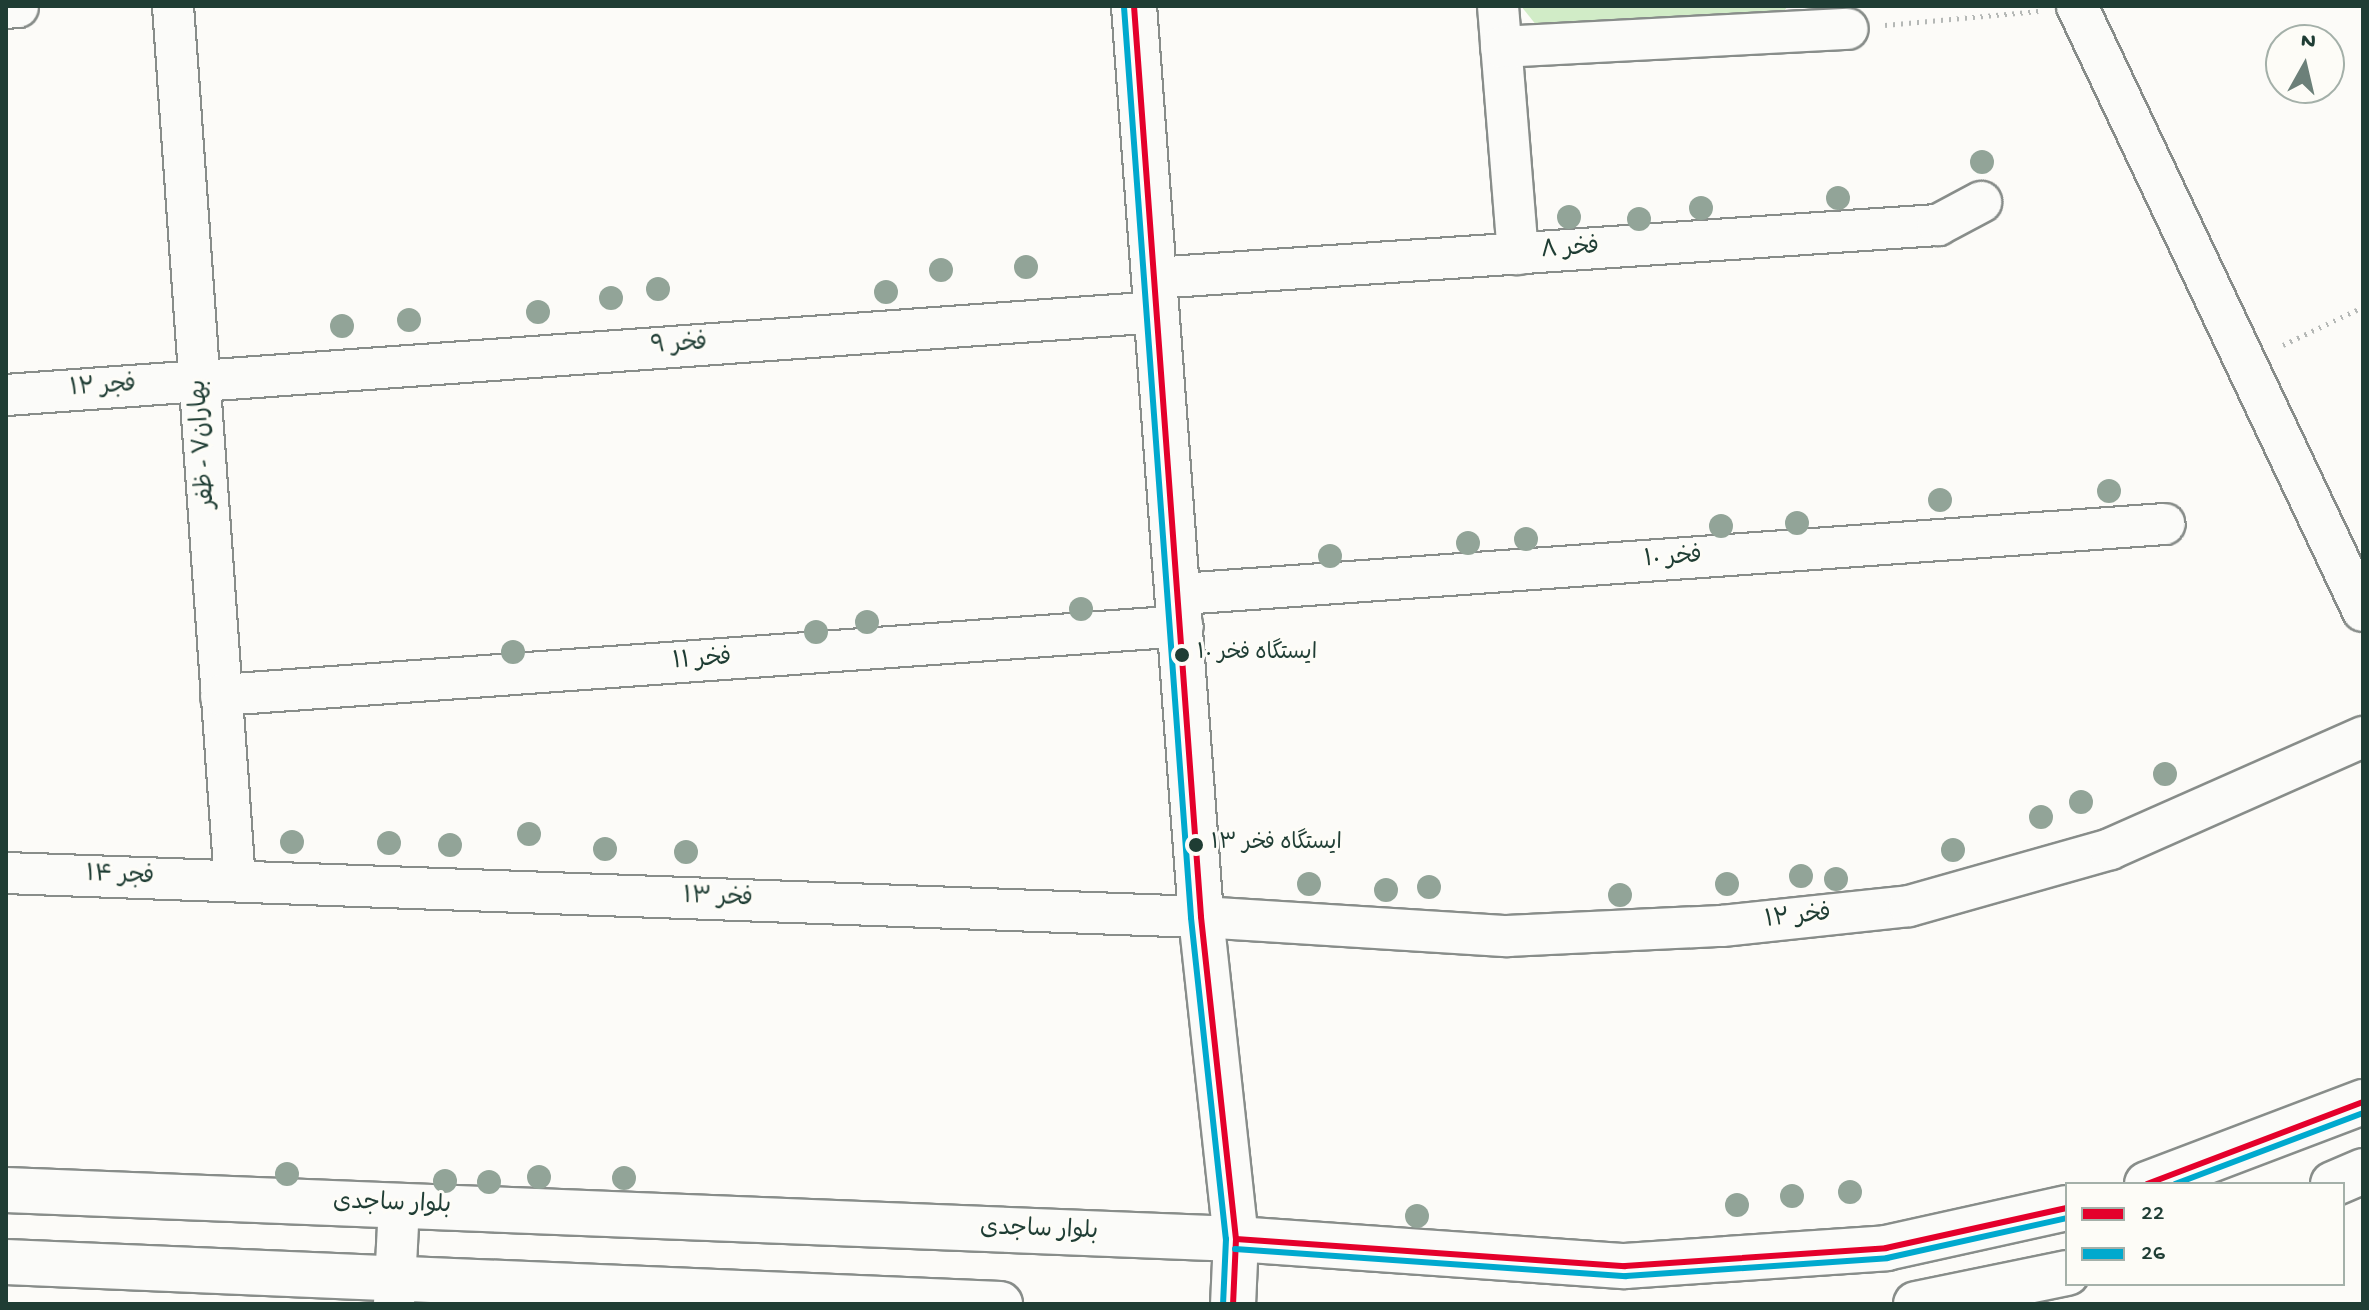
<!DOCTYPE html>
<html>
<head>
<meta charset="utf-8">
<style>
	body { margin:0 }
	#map { position:relative; width:2369px; height:1310px; overflow:hidden; background:#fcfbf8; font-family:"Gochi Hand","Playpen Sans Arabic",sans-serif }
	div>[style] { position:absolute }
	[style*='--x'] { left:calc(var(--x)*1px); top:calc(var(--y)*1px); width:calc(var(--w)*1px); rotate:calc(var(--a)*1deg) }
	.green>* { inset:0; background:#d1ecc7 }
	.path>* { height:5px; margin-top:-2.5px; transform-origin:0; background:repeating-linear-gradient(90deg,#b5b8b6 0 2px,transparent 0 8px) }
	.roads { filter:drop-shadow(2px 0 #888d8a) drop-shadow(-2px 0 #888d8a) drop-shadow(0 2px #888d8a) drop-shadow(0 -2px #888d8a) }
	.minor>* { height:40px; margin:-20px; padding:0 20px; transform-origin:20px; border-radius:20px; background:#fbfbf9 }
	.tertiary>* { height:44px; margin:-22px; padding:0 22px; transform-origin:22px; border-radius:22px; background:#fbfbf9 }
	.secondary>* { height:44px; margin:-22px; padding:0 22px; transform-origin:22px; border-radius:22px; background:#fbfbf9 }
	.bus-1>* { height:6px; margin:-3px; padding:0 3px; transform-origin:3px; border-radius:3px; background:#e4002b }
	.bus-2>* { height:6px; margin:-3px; padding:0 3px; transform-origin:3px; border-radius:3px; background:#00a9ce }
	.trees>* { width:24px; height:24px; margin:-12px; border-radius:50%; background:#92a498 }
	.dots>* { width:22px; height:22px; translate:-50% -50%; box-sizing:border-box; border:4px solid #fdfcf7; border-radius:50% }
	span { translate:-50% -50%; white-space:nowrap; text-align:center; line-height:1.15; -webkit-text-stroke:6px #fdfcf7; paint-order:stroke }
	.bus-label { font-size:22px; color:#1f3d34 }
	.left { translate:0 -50%; text-align:left }
	.street-label { font-size:24px; color:#1f3d34 }
	.frame { position:absolute; inset:0; border:8px solid #1f3d34; pointer-events:none }
	.legend { position:absolute; left:2065px; top:1182px; width:280px; height:104px; box-sizing:border-box; background:#fdfcf7; border:2px solid #a4b0a9; margin:0; padding:10px 14px; list-style:none; font-size:24px; color:#1f3d34 }
	.legend li { display:flex; align-items:center; gap:16px; height:40px }
	.legend b { width:40px; border:2px solid #a4b0a9 }
	.north { position:absolute; left:2265px; top:24px; width:80px; height:80px; box-sizing:border-box; background:#fdfcf7; border:2px solid #a4b0a9; border-radius:50%; rotate:8deg; font-size:22px; font-weight:700; line-height:32px; text-align:center; color:#1f3d34 }
	.north::after { content:''; display:block; margin:auto; width:28px; height:36px; background:#6c8079; clip-path:polygon(50% 0,100% 100%,50% 72%,0 100%) }
</style>
</head>
<body>
<div id="map">
	<div class="green">
		<div style="clip-path:polygon(1521px 6px,1788px 6px,1780px 16px,1541px 31px)"></div>
	</div>
	<div class="path">
		<div style="--x:1885;--y:25;--w:154;--a:-5.2"></div>
		<div style="--x:2283;--y:345;--w:89;--a:-25.4"></div>
	</div>
	<div class="roads">
		<div class="minor">
			<div style="--x:173;--y:6;--w:877;--a:85.95"></div>
			<div style="--x:1498;--y:6;--w:249;--a:85.4"></div>
			<div style="--x:2077;--y:6;--w:669;--a:64.7"></div>
			<div style="--x:6;--y:8;--w:12;--a:-5"></div>
			<div style="--x:1501;--y:47;--w:347;--a:-3"></div>
			<div style="--x:1154;--y:278;--w:786;--a:-3.87"></div>
			<div style="--x:1938;--y:225;--w:49;--a:-28.1"></div>
			<div style="--x:6;--y:395;--w:1155;--a:-4.12"></div>
			<div style="--x:1181;--y:594;--w:986;--a:-4.07"></div>
			<div style="--x:221;--y:695;--w:964;--a:-4.1"></div>
			<div style="--x:6;--y:873;--w:1196;--a:2.11"></div>
			<div style="--x:1201;--y:917;--w:307;--a:3.6"></div>
			<div style="--x:1507;--y:936;--w:215;--a:-2.7"></div>
			<div style="--x:1722;--y:926;--w:188;--a:-6.1"></div>
			<div style="--x:1909;--y:906;--w:209;--a:-15.8"></div>
			<div style="--x:2110;--y:849;--w:277;--a:-23.9"></div>
			<div style="--x:394;--y:1304;--w:98;--a:-87.1"></div>
		</div>
		<div class="tertiary">
			<div style="--x:1134;--y:6;--w:913;--a:85.79"></div>
			<div style="--x:1201;--y:917;--w:324;--a:83.8"></div>
			<div style="--x:1236;--y:1239;--w:65;--a:92.6"></div>
		</div>
		<div class="secondary">
			<div style="--x:2147;--y:1184;--w:231;--a:-20.8"></div>
			<div style="--x:2333;--y:1184;--w:33;--a:-23"></div>
			<div style="--x:6;--y:1190;--w:1231;--a:2.28"></div>
			<div style="--x:1236;--y:1239;--w:390;--a:4"></div>
			<div style="--x:1625;--y:1266;--w:262;--a:-3.9"></div>
			<div style="--x:1886;--y:1248;--w:185;--a:-12.5"></div>
			<div style="--x:6;--y:1262;--w:995;--a:2.42"></div>
			<div style="--x:1916;--y:1304;--w:154;--a:-11.6"></div>
		</div>
	</div>
	<div class="bus-1">
		<div style="--x:1134;--y:6;--w:913;--a:85.79"></div>
		<div style="--x:1201;--y:917;--w:324;--a:83.8"></div>
		<div style="--x:1236;--y:1239;--w:65;--a:92.6"></div>
		<div style="--x:2147;--y:1184;--w:231;--a:-20.8"></div>
		<div style="--x:1236;--y:1239;--w:390;--a:4"></div>
		<div style="--x:1625;--y:1266;--w:262;--a:-3.9"></div>
		<div style="--x:1886;--y:1248;--w:185;--a:-12.5"></div>
	</div>
	<div class="bus-2">
		<div style="--x:1124;--y:7;--w:913;--a:85.79"></div>
		<div style="--x:1191;--y:918;--w:323;--a:83.8"></div>
		<div style="--x:1226;--y:1239;--w:65;--a:92.6"></div>
		<div style="--x:2175;--y:1184;--w:201;--a:-20.7"></div>
		<div style="--x:1235;--y:1249;--w:392;--a:4"></div>
		<div style="--x:1626;--y:1276;--w:262;--a:-3.9"></div>
		<div style="--x:1887;--y:1258;--w:184;--a:-12.5"></div>
	</div>
	<div class="trees">
		<div style="left:1982px;top:162px"></div>
		<div style="left:1838px;top:198px"></div>
		<div style="left:1701px;top:208px"></div>
		<div style="left:1569px;top:217px"></div>
		<div style="left:1639px;top:219px"></div>
		<div style="left:1026px;top:267px"></div>
		<div style="left:941px;top:270px"></div>
		<div style="left:658px;top:289px"></div>
		<div style="left:886px;top:292px"></div>
		<div style="left:611px;top:298px"></div>
		<div style="left:538px;top:312px"></div>
		<div style="left:409px;top:320px"></div>
		<div style="left:342px;top:326px"></div>
		<div style="left:2109px;top:491px"></div>
		<div style="left:1940px;top:500px"></div>
		<div style="left:1797px;top:523px"></div>
		<div style="left:1721px;top:526px"></div>
		<div style="left:1526px;top:539px"></div>
		<div style="left:1468px;top:543px"></div>
		<div style="left:1330px;top:556px"></div>
		<div style="left:1081px;top:609px"></div>
		<div style="left:867px;top:622px"></div>
		<div style="left:816px;top:632px"></div>
		<div style="left:513px;top:652px"></div>
		<div style="left:2165px;top:774px"></div>
		<div style="left:2081px;top:802px"></div>
		<div style="left:2041px;top:817px"></div>
		<div style="left:529px;top:834px"></div>
		<div style="left:292px;top:842px"></div>
		<div style="left:389px;top:843px"></div>
		<div style="left:450px;top:845px"></div>
		<div style="left:605px;top:849px"></div>
		<div style="left:1953px;top:850px"></div>
		<div style="left:686px;top:852px"></div>
		<div style="left:1801px;top:876px"></div>
		<div style="left:1836px;top:879px"></div>
		<div style="left:1309px;top:884px"></div>
		<div style="left:1727px;top:884px"></div>
		<div style="left:1429px;top:887px"></div>
		<div style="left:1386px;top:890px"></div>
		<div style="left:1620px;top:895px"></div>
		<div style="left:287px;top:1174px"></div>
		<div style="left:539px;top:1177px"></div>
		<div style="left:624px;top:1178px"></div>
		<div style="left:445px;top:1181px"></div>
		<div style="left:489px;top:1182px"></div>
		<div style="left:1850px;top:1192px"></div>
		<div style="left:1792px;top:1196px"></div>
		<div style="left:1737px;top:1205px"></div>
		<div style="left:1417px;top:1216px"></div>
	</div>
	<div class="dots">
		<div style="left:1182px;top:655px;background:#1f3d34"></div>
		<div style="left:1196px;top:845px;background:#1f3d34"></div>
	</div>
	<div class="bus-label">
		<span class="left" style="left:1197px;top:655px">ایستگاه فخر ۱۰</span>
		<span class="left" style="left:1211px;top:845px">ایستگاه فخر ۱۳</span>
	</div>
	<div class="street-label">
		<span style="left:1570px;top:250px;rotate:-4deg">فخر ۸</span>
		<span style="left:679px;top:346px;rotate:-4deg">فخر ۹</span>
		<span style="left:103px;top:388px;rotate:-4deg">فجر ۱۲</span>
		<span style="left:204px;top:444px;rotate:-94deg">بهاران۷ - ظفر</span>
		<span style="left:1673px;top:559px;rotate:-4deg">فخر ۱۰</span>
		<span style="left:702px;top:661px;rotate:-4deg">فخر ۱۱</span>
		<span style="left:120px;top:877px;rotate:2deg">فجر ۱۴</span>
		<span style="left:718px;top:899px;rotate:2deg">فخر ۱۳</span>
		<span style="left:1798px;top:918px;rotate:-6deg">فخر ۱۲</span>
		<span style="left:392px;top:1205px;rotate:2deg">بلوار ساجدی</span>
		<span style="left:1039px;top:1231px;rotate:2deg">بلوار ساجدی</span>
	</div>
	<div class="frame"></div>
	<ul class="legend">
	<li><b style="height:10px;background:#e4002b"></b>22</li>
	<li><b style="height:10px;background:#00a9ce"></b>26</li>
	</ul>
	<div class="north">N</div>
</div>
</body>
</html>
